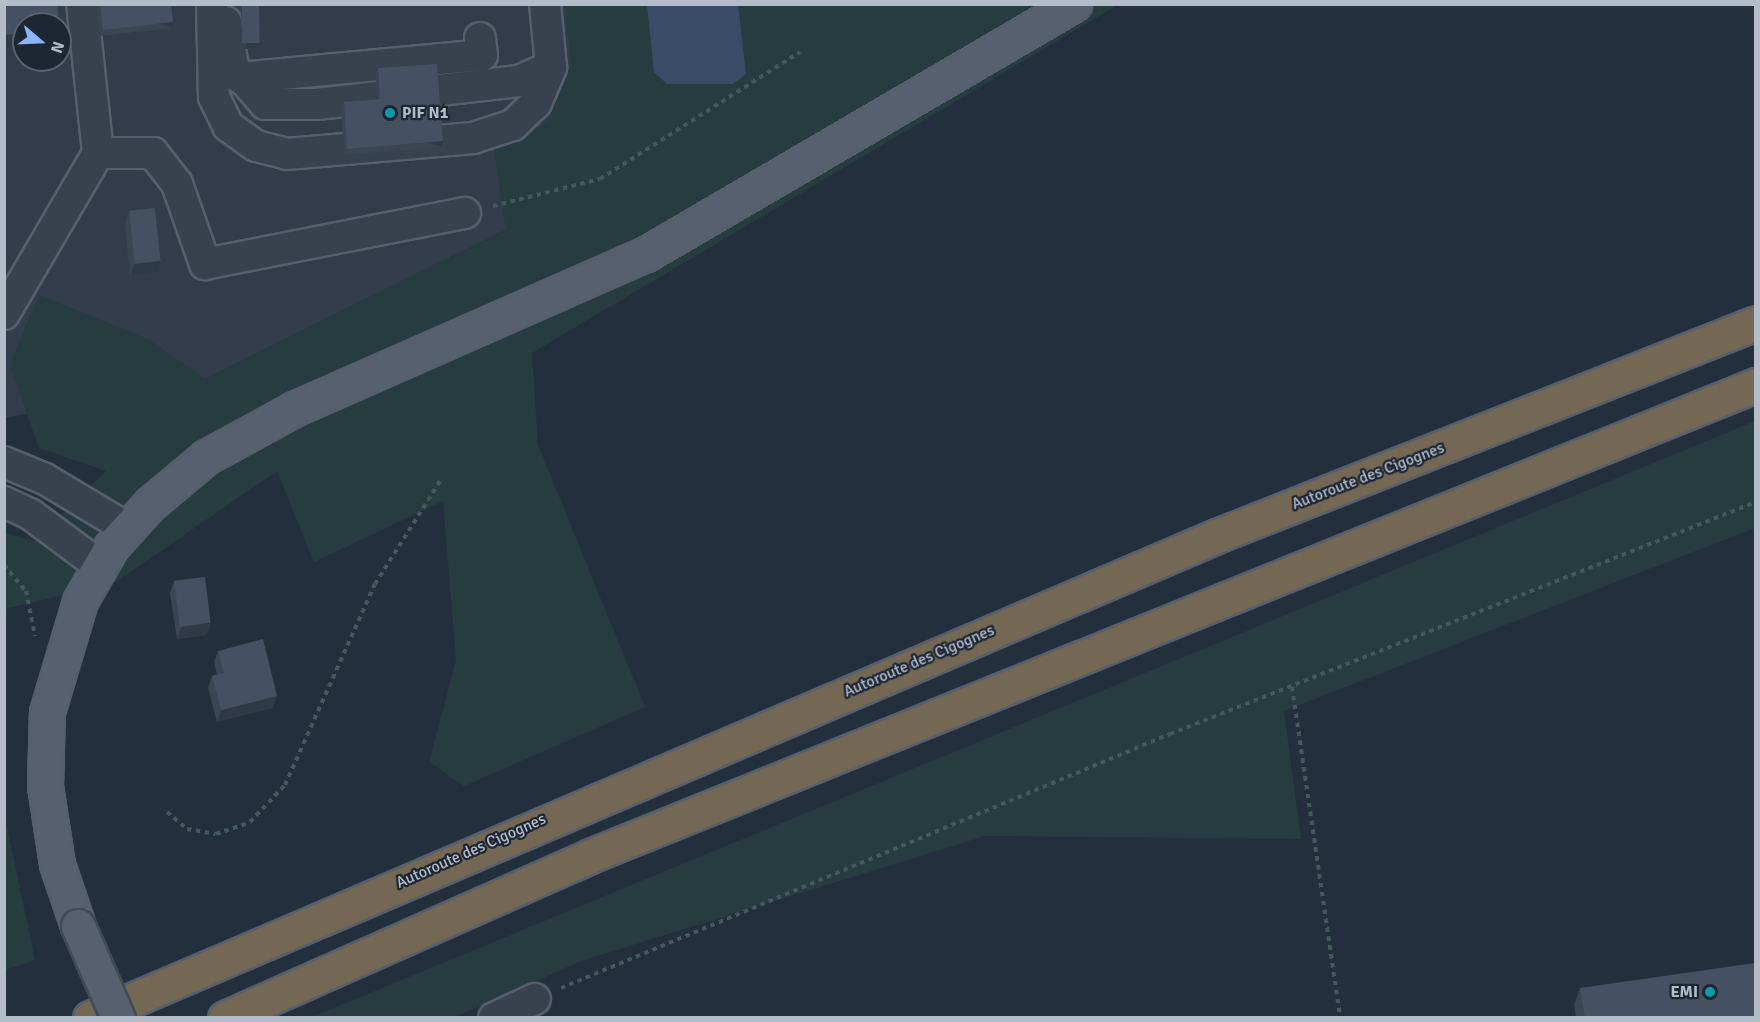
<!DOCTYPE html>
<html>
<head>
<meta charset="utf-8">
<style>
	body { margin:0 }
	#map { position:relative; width:1760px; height:1022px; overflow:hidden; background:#242f3e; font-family:Signika,sans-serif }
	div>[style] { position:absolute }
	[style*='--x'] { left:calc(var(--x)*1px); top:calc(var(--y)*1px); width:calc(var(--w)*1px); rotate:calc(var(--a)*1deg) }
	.airport>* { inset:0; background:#323c4b }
	.green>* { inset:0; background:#263c3f }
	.water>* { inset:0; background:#394c67 }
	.path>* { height:4px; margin-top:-2px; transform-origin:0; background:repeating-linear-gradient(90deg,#44595c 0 4.5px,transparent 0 9px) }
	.roads { filter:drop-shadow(2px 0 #565f6c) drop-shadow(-2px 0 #565f6c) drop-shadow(0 2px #565f6c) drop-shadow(0 -2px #565f6c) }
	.minor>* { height:30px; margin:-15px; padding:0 15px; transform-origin:15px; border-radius:15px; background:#38414e }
	.major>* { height:33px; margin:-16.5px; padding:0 16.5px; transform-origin:16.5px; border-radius:16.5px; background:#56606e }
	.highway>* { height:33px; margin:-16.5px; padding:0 16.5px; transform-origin:16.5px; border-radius:16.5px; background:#746855 }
	.bridges { filter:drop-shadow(2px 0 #414a57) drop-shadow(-2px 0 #414a57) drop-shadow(0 2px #414a57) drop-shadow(0 -2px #414a57) }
	.major-bridge>* { height:33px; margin:-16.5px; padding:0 16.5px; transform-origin:16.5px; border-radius:16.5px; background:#56606e }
	.wall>* { inset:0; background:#3b4654 }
	.shaded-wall>* { inset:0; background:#303945; transform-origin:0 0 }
	.building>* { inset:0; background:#455162; transform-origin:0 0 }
	.dots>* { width:16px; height:16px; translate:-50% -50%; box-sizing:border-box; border:3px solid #1d2633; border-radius:50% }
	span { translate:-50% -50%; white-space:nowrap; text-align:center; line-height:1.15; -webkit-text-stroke:4.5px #1d2633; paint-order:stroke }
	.poi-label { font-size:16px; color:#b4bcc9; font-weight:700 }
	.left { translate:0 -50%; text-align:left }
	.right { translate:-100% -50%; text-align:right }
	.street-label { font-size:16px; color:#b4bcc9 }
	.frame { position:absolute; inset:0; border:6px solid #b4bcc9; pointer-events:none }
	.north { position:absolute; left:12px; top:12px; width:60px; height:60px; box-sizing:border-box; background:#1d2633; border:2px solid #59626f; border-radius:50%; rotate:109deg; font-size:16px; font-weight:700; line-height:24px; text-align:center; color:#b4bcc9 }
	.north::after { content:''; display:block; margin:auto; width:21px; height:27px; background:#8ab4f8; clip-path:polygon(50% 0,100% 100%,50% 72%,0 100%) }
</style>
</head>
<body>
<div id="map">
	<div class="airport">
		<div style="clip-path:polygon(evenodd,5px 5px,959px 5px,205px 379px,5px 418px,5px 5px,24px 24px,60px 24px,60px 60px,24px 60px,24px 24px)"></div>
	</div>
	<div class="green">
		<div style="clip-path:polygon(565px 5px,1118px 5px,532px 353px,538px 445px,645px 707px,464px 786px,429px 762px,456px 660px,443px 501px,314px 562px,277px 471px,113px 584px,7px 608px,5px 644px,5px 533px,35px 541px,106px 471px,39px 448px,10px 365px,39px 295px,150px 340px,205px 379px,506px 230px,494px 149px,548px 122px,571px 65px)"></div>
		<div style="clip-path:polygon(1755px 421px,1755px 528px,1284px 711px,1301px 839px,985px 836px,581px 961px,455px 1017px,312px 1017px)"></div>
		<div style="clip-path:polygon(5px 817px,35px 960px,5px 970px,4px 970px)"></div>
	</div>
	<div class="water">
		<div style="clip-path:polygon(647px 5px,738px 5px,746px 74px,733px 84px,667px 84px,654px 72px)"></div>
	</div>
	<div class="path">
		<div style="--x:493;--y:206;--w:110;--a:-14.2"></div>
		<div style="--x:600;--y:179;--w:237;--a:-32.4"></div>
		<div style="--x:4;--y:565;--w:34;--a:50"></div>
		<div style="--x:26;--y:591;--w:46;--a:78.7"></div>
		<div style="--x:1292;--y:687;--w:334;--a:81.7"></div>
		<div style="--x:167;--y:812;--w:26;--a:40"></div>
		<div style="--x:187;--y:829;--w:29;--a:10"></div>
		<div style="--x:216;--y:834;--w:36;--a:-19"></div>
		<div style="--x:250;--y:822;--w:51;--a:-46.6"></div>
		<div style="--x:285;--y:785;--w:220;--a:-65.9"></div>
		<div style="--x:375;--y:584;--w:122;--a:-57.7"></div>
		<div style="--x:561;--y:988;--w:660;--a:-22.64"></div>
		<div style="--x:1170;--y:734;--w:630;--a:-21.6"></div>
	</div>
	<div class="roads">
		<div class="minor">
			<div style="--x:212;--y:4;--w:93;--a:88.8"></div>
			<div style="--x:214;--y:97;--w:32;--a:64"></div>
			<div style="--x:228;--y:126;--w:34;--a:36"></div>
			<div style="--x:256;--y:146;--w:32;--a:14"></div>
			<div style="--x:287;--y:154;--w:187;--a:-4.9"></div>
			<div style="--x:473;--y:138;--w:42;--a:-18"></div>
			<div style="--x:513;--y:125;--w:32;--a:-44"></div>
			<div style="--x:536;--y:103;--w:39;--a:-67"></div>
			<div style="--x:551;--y:67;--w:63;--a:-95.4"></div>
			<div style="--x:226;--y:22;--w:46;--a:81.2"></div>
			<div style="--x:233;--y:67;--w:49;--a:49.1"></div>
			<div style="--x:265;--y:104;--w:52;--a:0"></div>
			<div style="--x:317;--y:104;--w:203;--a:-6.5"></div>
			<div style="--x:519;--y:81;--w:35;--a:-24"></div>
			<div style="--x:240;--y:78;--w:243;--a:-5.4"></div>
			<div style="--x:482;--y:55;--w:17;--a:-97"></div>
			<div style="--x:98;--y:153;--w:55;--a:0"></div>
			<div style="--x:153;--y:153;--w:39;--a:52"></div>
			<div style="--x:177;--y:184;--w:85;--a:70.7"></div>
			<div style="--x:205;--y:264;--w:265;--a:-11.1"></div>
			<div style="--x:4;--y:314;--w:186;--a:-59.7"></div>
			<div style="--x:98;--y:153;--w:150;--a:-96.1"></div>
			<div style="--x:4;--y:462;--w:44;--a:22.5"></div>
			<div style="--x:45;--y:479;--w:96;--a:30.9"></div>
			<div style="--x:4;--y:502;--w:29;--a:25"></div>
			<div style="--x:30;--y:514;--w:87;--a:36.6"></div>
			<div style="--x:494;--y:1018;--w:45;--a:-24.9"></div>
		</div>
		<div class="major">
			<div style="--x:78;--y:926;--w:65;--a:-108.7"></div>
			<div style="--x:57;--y:864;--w:79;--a:-98.7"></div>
			<div style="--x:45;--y:786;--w:74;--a:-88.5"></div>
			<div style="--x:47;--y:712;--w:116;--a:-73.4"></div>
			<div style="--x:80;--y:601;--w:62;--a:-60.1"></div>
			<div style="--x:111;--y:547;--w:58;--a:-47.8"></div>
			<div style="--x:150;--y:504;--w:73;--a:-40"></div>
			<div style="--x:206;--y:457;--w:100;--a:-28.6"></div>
			<div style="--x:294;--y:409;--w:385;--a:-23.8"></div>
			<div style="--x:646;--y:254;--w:496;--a:-30.3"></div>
		</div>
		<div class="highway">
			<div style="--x:90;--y:1018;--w:1228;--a:-23.16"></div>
			<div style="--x:1219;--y:535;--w:577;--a:-21.54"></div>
			<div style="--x:225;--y:1018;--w:399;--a:-23.9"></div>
			<div style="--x:590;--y:856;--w:1258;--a:-22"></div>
		</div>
	</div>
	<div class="bridges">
		<div class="major-bridge">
			<div style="--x:78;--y:926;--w:100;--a:66.5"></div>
		</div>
	</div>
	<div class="wall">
		<div style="clip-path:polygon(97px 4px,171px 4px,171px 28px,100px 36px)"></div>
		<div style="clip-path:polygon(240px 4px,259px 4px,261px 47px,244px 49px)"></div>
		<div style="clip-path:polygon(378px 68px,443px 141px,441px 147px,345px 155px,341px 109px,344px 102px,378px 100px,375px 74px)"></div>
		<div style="clip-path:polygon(129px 211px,161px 261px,156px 273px,130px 276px,125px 223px)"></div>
		<div style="clip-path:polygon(174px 581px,207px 635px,177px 639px,170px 593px)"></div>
		<div style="clip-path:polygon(218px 651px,273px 708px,217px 722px,208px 688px,212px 676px,217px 675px,214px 662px)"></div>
		<div style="clip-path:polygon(1580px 988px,1755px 1017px,1576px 1017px,1574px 1005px)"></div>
	</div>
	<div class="shaded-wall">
		<div style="left:173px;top:22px;width:6px;height:70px;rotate:108deg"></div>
		<div style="clip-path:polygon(24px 33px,24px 44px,4px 46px,5px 35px)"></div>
		<div style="clip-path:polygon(263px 41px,261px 47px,244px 49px,247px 43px)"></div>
		<div style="left:443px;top:141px;width:6px;height:96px;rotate:108deg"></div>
		<div style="clip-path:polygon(161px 261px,156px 273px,130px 276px,135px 264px)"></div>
		<div style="clip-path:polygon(211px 623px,207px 635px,177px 639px,181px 627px)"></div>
		<div style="clip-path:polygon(277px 696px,273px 708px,217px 722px,221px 710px)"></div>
	</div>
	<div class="building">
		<div style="clip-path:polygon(4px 4px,57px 4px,59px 24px,24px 24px,24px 33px,5px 35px)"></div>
		<div style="clip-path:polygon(100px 4px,171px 4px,173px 22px,103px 30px)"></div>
		<div style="left:242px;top:4px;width:17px;height:39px"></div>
		<div style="clip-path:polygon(437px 64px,443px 141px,347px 149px,344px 102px,380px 99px,378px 68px)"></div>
		<div style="left:155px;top:208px;width:53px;height:26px;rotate:84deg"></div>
		<div style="left:205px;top:577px;width:46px;height:31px;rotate:83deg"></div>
		<div style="clip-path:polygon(263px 639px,277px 696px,221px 710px,212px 676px,224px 673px,218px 651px)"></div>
		<div style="clip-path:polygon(1755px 963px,1755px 1017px,1585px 1017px,1580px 988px)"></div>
	</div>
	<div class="dots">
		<div style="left:390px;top:113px;background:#0f9aa8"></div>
		<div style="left:1710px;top:992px;background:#0f9aa8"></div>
	</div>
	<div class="poi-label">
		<span class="left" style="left:402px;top:113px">PIF N1</span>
		<span class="right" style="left:1698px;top:992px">EMI</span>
	</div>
	<div class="street-label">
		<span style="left:1368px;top:476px;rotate:-21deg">Autoroute des Cigognes</span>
		<span style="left:919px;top:661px;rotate:-23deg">Autoroute des Cigognes</span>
		<span style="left:471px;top:851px;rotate:-24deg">Autoroute des Cigognes</span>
	</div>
	<div class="frame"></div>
	<div class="north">N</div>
</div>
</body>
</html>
